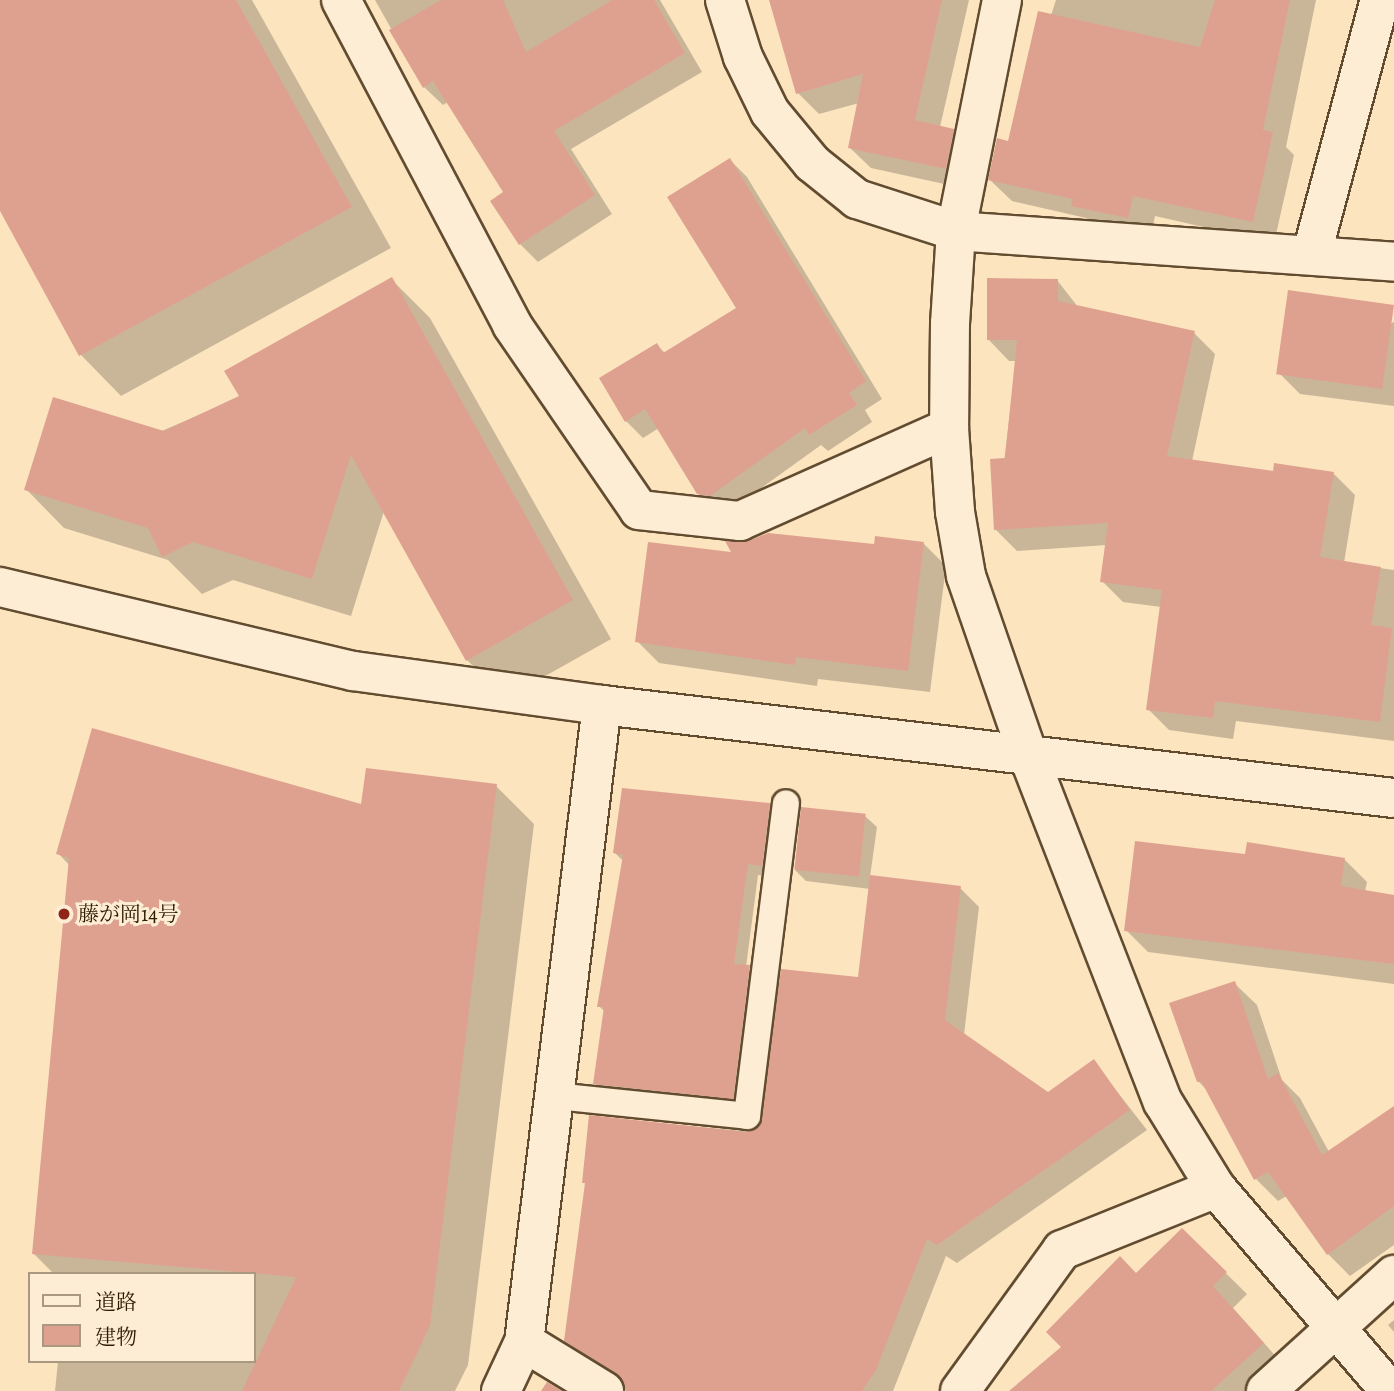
<!DOCTYPE html>
<html>
<head>
<meta charset="utf-8">
<style>
	body { margin:0 }
	#map { position:relative; width:1394px; height:1391px; overflow:hidden; background:#fce4bf; font-family:Alegreya,"Noto Serif JP",serif }
	div>[style] { position:absolute }
	[style*='--x'] { left:calc(var(--x)*1px); top:calc(var(--y)*1px); width:calc(var(--w)*1px); rotate:calc(var(--a)*1deg) }
	.shadow>* { inset:0; background:#0003 }
	.building>* { inset:0; background:#dfa18f; transform-origin:0 0 }
	.roads { filter:drop-shadow(2px 0 #624c30) drop-shadow(-2px 0 #624c30) drop-shadow(0 2px #624c30) drop-shadow(0 -2px #624c30) }
	.lane>* { height:26px; margin:-13px; padding:0 13px; transform-origin:13px; border-radius:13px; background:#fdedd5 }
	.street>* { height:38px; margin:-19px; padding:0 19px; transform-origin:19px; border-radius:19px; background:#fdedd5 }
	.secondary>* { height:38px; margin:-19px; padding:0 19px; transform-origin:19px; border-radius:19px; background:#fdedd5 }
	.dots>* { width:19px; height:19px; translate:-50% -50%; box-sizing:border-box; border:4px solid #fdedd5; border-radius:50% }
	span { translate:-50% -50%; white-space:nowrap; text-align:center; line-height:1.15; -webkit-text-stroke:6px #fdedd5; paint-order:stroke }
	.poi-label { font-size:21px; color:#2e1a00 }
	.left { translate:0 -50%; text-align:left }
	.legend { position:absolute; left:28px; top:1272px; width:228px; height:91px; box-sizing:border-box; background:#fdedd5; border:2px solid #aa9980; margin:0; padding:9px 12px; list-style:none; font-size:21px; color:#2e1a00 }
	.legend li { display:flex; align-items:center; gap:14px; height:35px }
	.legend b { width:35px; border:2px solid #aa9980 }
</style>
</head>
<body>
<div id="map">
	<div class="shadow">
		<div style="clip-path:polygon(0 0,252px 0,391px 248px,121px 396px,81px 355px,0 207px)"></div>
		<div style="clip-path:polygon(375px 0,660px 0,702px 72px,571px 149px,612px 214px,538px 262px,520px 244px,505px 193px,448px 102px,443px 105px,424px 87px)"></div>
		<div style="clip-path:polygon(771px 0,969px 0,940px 127px,953px 130px,975px 152px,967px 189px,871px 168px,849px 147px,859px 103px,819px 114px,798px 93px)"></div>
		<div style="clip-path:polygon(1056px 0,1316px 0,1286px 147px,1294px 155px,1274px 243px,1155px 216px,1150px 239px,1095px 227px,1086px 218px,1012px 201px,990px 180px,1009px 143px)"></div>
		<div style="clip-path:polygon(730px 160px,747px 177px,882px 399px,865px 410px,872px 422px,828px 451px,821px 445px,728px 512px,715px 511px,698px 493px,659px 428px,643px 438px,626px 421px,657px 345px,666px 354px,738px 309px)"></div>
		<div style="clip-path:polygon(392px 280px,430px 318px,611px 639px,506px 698px,467px 660px,384px 511px,351px 616px,233px 580px,202px 594px,168px 560px,64px 528px,26px 489px,241px 397px)"></div>
		<div style="clip-path:polygon(1057px 280px,1078px 307px,1194px 333px,1215px 354px,1192px 461px,1275px 473px,1334px 474px,1355px 495px,1344px 563px,1394px 570px,1394px 741px,1236px 721px,1233px 739px,1169px 730px,1148px 709px,1161px 607px,1123px 602px,1102px 581px,1107px 545px,1017px 551px,996px 530px,1016px 361px,1009px 361px,988px 339px)"></div>
		<div style="clip-path:polygon(1394px 322px,1394px 406px,1300px 394px,1279px 373px)"></div>
		<div style="clip-path:polygon(924px 544px,946px 566px,930px 692px,818px 679px,817px 686px,659px 663px,637px 641px,735px 554px)"></div>
		<div style="clip-path:polygon(496px 786px,534px 824px,468px 1365px,455px 1391px,55px 1391px,58px 1361px,254px 1361px,254px 1274px,54px 1274px,34px 1254px,70px 866px,58px 853px)"></div>
		<div style="clip-path:polygon(769px 804px,780px 815px,773px 876px,758px 875px,746px 967px,760px 978px,744px 1109px,606px 1095px,595px 1084px,605px 1012px,599px 1006px,624px 862px,615px 853px)"></div>
		<div style="clip-path:polygon(865px 816px,877px 827px,870px 877px,960px 888px,979px 907px,964px 1035px,1048px 1094px,1094px 1062px,1147px 1130px,957px 1263px,946px 1256px,893px 1391px,628px 1391px,623px 1383px,585px 1359px,566px 1340px,587px 1186px,584px 1182px,591px 1117px,755px 1132px,859px 979px,870px 889px,806px 881px,795px 870px)"></div>
		<div style="clip-path:polygon(1246px 856px,1345px 860px,1367px 882px,1365px 892px,1394px 897px,1394px 984px,1148px 952px,1126px 930px)"></div>
		<div style="clip-path:polygon(1234px 983px,1257px 1005px,1282px 1080px,1300px 1098px,1329px 1152px,1394px 1108px,1394px 1245px,1350px 1276px,1328px 1254px,1287px 1196px,1278px 1201px,1256px 1179px,1208px 1091px,1198px 1081px)"></div>
		<div style="clip-path:polygon(1182px 1230px,1247px 1294px,1233px 1308px,1294px 1377px,1280px 1391px,1182px 1391px,1137px 1275px)"></div>
		<div style="clip-path:polygon(1394px 1320px,1394px 1332px,1388px 1325px)"></div>
	</div>
	<div class="building">
		<div style="clip-path:polygon(0 0,236px 0,352px 207px,79px 356px,0 211px)"></div>
		<div style="clip-path:polygon(441px 0,503px 0,526px 52px,612px 0,654px 0,685px 53px,554px 131px,595px 195px,519px 245px,490px 201px,503px 192px,433px 81px,423px 88px,389px 30px)"></div>
		<div style="clip-path:polygon(769px 0,942px 0,915px 120px,954px 129px,946px 169px,848px 148px,863px 74px,796px 94px)"></div>
		<div style="clip-path:polygon(1215px 0,1290px 0,1263px 130px,1273px 132px,1253px 222px,1133px 196px,1128px 218px,1071px 206px,1073px 199px,988px 180px,997px 138px,1008px 141px,1038px 11px,1200px 47px)"></div>
		<div style="clip-path:polygon(730px 158px,866px 381px,849px 393px,857px 405px,809px 435px,805px 428px,710px 496px,697px 494px,645px 409px,625px 422px,599px 378px,657px 343px,663px 353px,736px 308px,667px 197px)"></div>
		<div style="clip-path:polygon(392px 277px,573px 600px,466px 661px,351px 455px,312px 579px,193px 542px,162px 557px,148px 528px,24px 490px,53px 397px,164px 431px,239px 396px,224px 371px)"></div>
		<div style="clip-path:polygon(987px 278px,1058px 279px,1058px 301px,1195px 331px,1167px 456px,1273px 471px,1274px 463px,1334px 472px,1320px 557px,1381px 567px,1371px 625px,1392px 628px,1380px 722px,1215px 701px,1213px 718px,1146px 710px,1162px 590px,1100px 582px,1108px 523px,994px 530px,990px 459px,1005px 458px,1017px 340px,987px 340px)"></div>
		<div style="left:1288px;top:290px;width:107px;height:85px;rotate:8deg"></div>
		<div style="clip-path:polygon(768px 533px,874px 544px,875px 536px,924px 542px,908px 671px,796px 657px,795px 665px,635px 642px,648px 542px,731px 552px,725px 541px,748px 541px)"></div>
		<div style="clip-path:polygon(92px 728px,361px 804px,366px 768px,497px 784px,430px 1326px,399px 1391px,242px 1391px,296px 1277px,32px 1254px,69px 858px,56px 854px)"></div>
		<div style="clip-path:polygon(622px 788px,770px 803px,762px 866px,748px 864px,734px 964px,750px 965px,733px 1099px,593px 1084px,604px 1007px,597px 1007px,623px 855px,613px 853px)"></div>
		<div style="left:801px;top:807px;width:65px;height:63px;rotate:6deg"></div>
		<div style="clip-path:polygon(1135px 841px,1245px 854px,1247px 842px,1345px 858px,1341px 886px,1394px 895px,1394px 964px,1124px 931px)"></div>
		<div style="clip-path:polygon(870px 875px,961px 886px,945px 1020px,1048px 1092px,1094px 1059px,1130px 1110px,937px 1245px,927px 1239px,876px 1370px,862px 1391px,626px 1391px,616px 1373px,564px 1341px,585px 1183px,582px 1183px,589px 1115px,745px 1132px,759px 1126px,781px 969px,858px 977px)"></div>
		<div style="clip-path:polygon(1235px 981px,1268px 1079px,1278px 1073px,1322px 1155px,1394px 1106px,1394px 1206px,1327px 1255px,1268px 1172px,1254px 1180px,1201px 1081px,1197px 1082px,1169px 1003px)"></div>
		<div style="clip-path:polygon(1182px 1228px,1227px 1272px,1213px 1286px,1264px 1343px,1211px 1391px,1009px 1391px,1061px 1347px,1046px 1332px,1120px 1256px,1136px 1273px)"></div>
		<div style="clip-path:polygon(547px 1382px,562px 1391px,541px 1391px)"></div>
	</div>
	<div class="roads">
		<div class="lane">
			<div style="--x:555;--y:1096;--w:193;--a:5.9"></div>
			<div style="--x:747;--y:1116;--w:315;--a:-82.9"></div>
		</div>
		<div class="street">
			<div style="--x:341;--y:0;--w:367;--a:62.2"></div>
			<div style="--x:512;--y:325;--w:224;--a:55.5"></div>
			<div style="--x:639;--y:510;--w:102;--a:6.2"></div>
			<div style="--x:740;--y:521;--w:229;--a:-24"></div>
			<div style="--x:725;--y:0;--w:60;--a:72.5"></div>
			<div style="--x:743;--y:57;--w:61;--a:63.9"></div>
			<div style="--x:770;--y:112;--w:66;--a:50.5"></div>
			<div style="--x:812;--y:163;--w:58;--a:38.7"></div>
			<div style="--x:857;--y:199;--w:104;--a:17.9"></div>
			<div style="--x:956;--y:231;--w:439;--a:4"></div>
			<div style="--x:1002;--y:0;--w:236;--a:101.3"></div>
			<div style="--x:956;--y:231;--w:92;--a:93.7"></div>
			<div style="--x:950;--y:323;--w:105;--a:90.5"></div>
			<div style="--x:949;--y:428;--w:84;--a:85.9"></div>
			<div style="--x:955;--y:512;--w:65;--a:80.2"></div>
			<div style="--x:966;--y:576;--w:186;--a:70.9"></div>
			<div style="--x:1027;--y:752;--w:375;--a:68.8"></div>
			<div style="--x:1163;--y:1102;--w:101;--a:58.4"></div>
			<div style="--x:1216;--y:1188;--w:267;--a:49.4"></div>
			<div style="--x:1312;--y:253;--w:262;--a:-75"></div>
			<div style="--x:524;--y:1342;--w:94;--a:31.5"></div>
			<div style="--x:501;--y:1391;--w:54;--a:-64.9"></div>
			<div style="--x:524;--y:1342;--w:642;--a:-83.02"></div>
			<div style="--x:960;--y:1391;--w:174;--a:-54.1"></div>
			<div style="--x:1062;--y:1250;--w:166;--a:-21.9"></div>
			<div style="--x:1266;--y:1391;--w:173;--a:-42.2"></div>
		</div>
		<div class="secondary">
			<div style="--x:0;--y:587;--w:363;--a:13.4"></div>
			<div style="--x:353;--y:671;--w:251;--a:7.8"></div>
			<div style="--x:602;--y:705;--w:797;--a:6.7"></div>
		</div>
	</div>
	<div class="dots">
		<div style="left:64px;top:914px;background:#8f2418"></div>
	</div>
	<div class="poi-label">
		<span class="left" style="left:78px;top:914px">藤が岡14号</span>
	</div>
	<ul class="legend">
	<li><b style="height:9px;background:#fdedd5"></b>道路</li>
	<li><b style="height:19px;background:#dfa18f"></b>建物</li>
	</ul>
</div>
</body>
</html>
